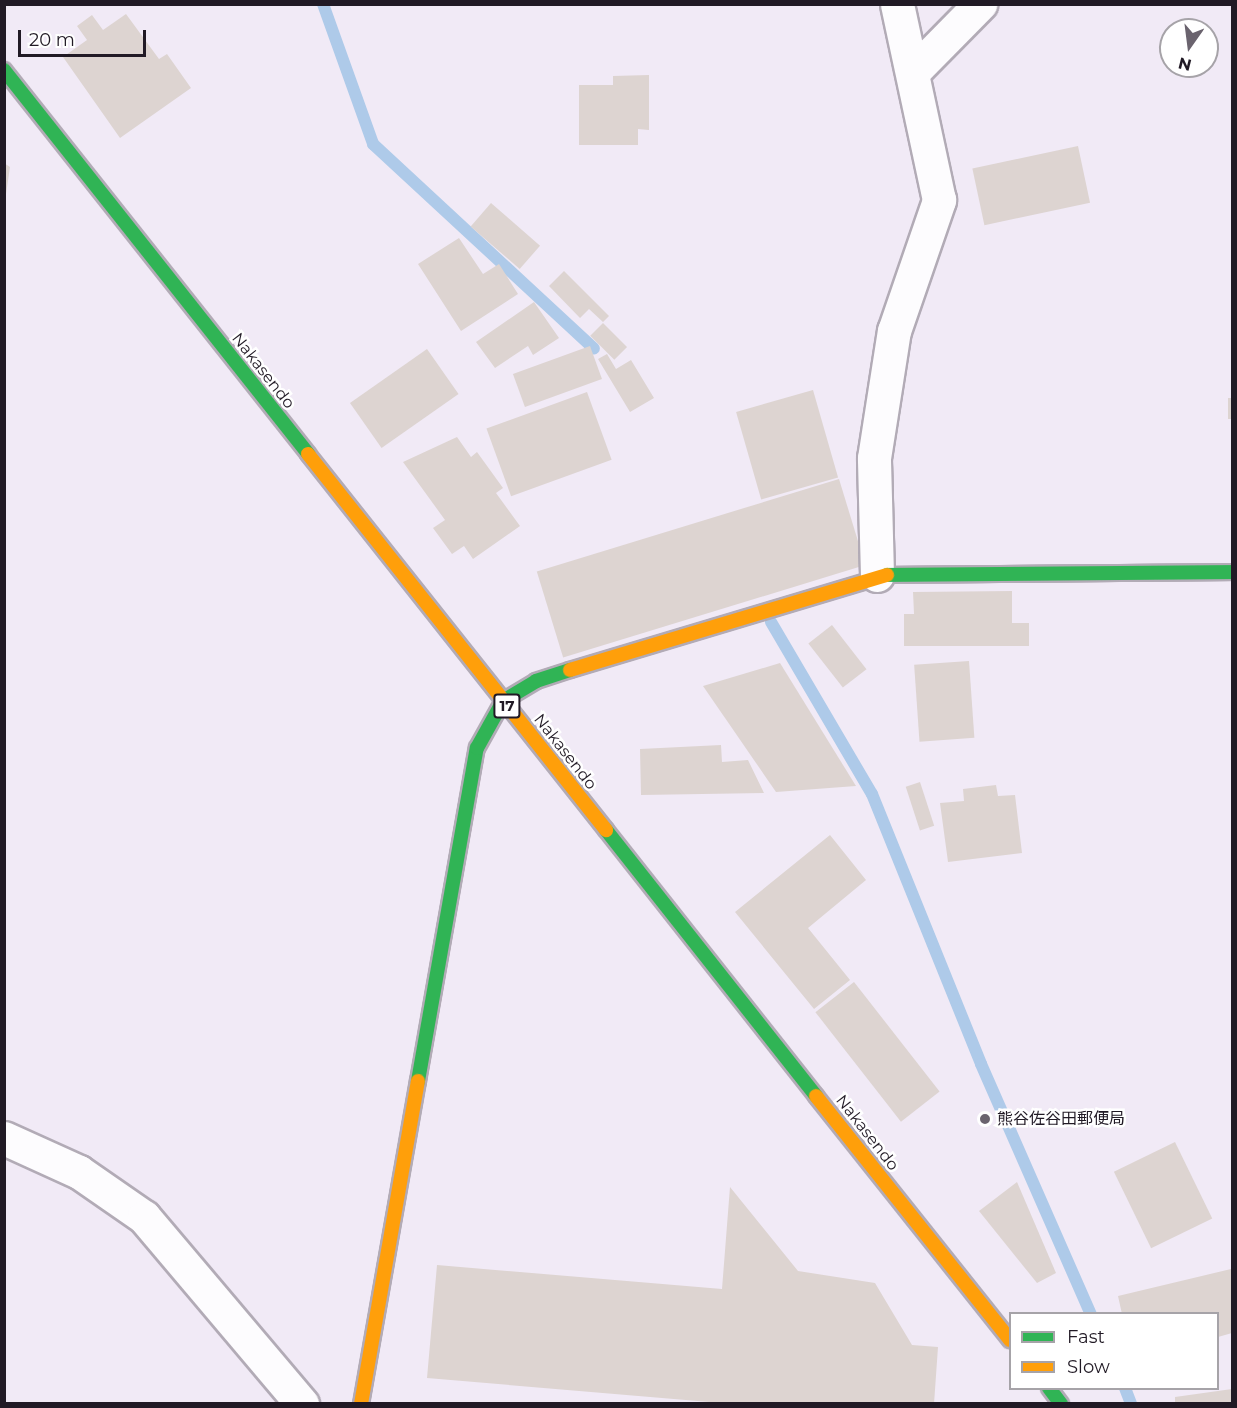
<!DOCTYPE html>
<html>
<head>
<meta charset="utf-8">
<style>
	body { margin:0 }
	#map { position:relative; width:1237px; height:1408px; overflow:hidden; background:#f1eaf6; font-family:Montserrat,"Noto Sans JP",sans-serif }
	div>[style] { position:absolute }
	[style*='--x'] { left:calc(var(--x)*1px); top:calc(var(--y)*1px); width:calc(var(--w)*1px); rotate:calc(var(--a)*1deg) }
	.stream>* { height:12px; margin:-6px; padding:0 6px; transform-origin:6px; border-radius:6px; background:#aecae9 }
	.building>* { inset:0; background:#ddd4d1; transform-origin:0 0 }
	.roads { filter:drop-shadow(2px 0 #b2abb6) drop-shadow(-2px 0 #b2abb6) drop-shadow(0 2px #b2abb6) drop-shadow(0 -2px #b2abb6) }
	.street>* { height:33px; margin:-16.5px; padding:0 16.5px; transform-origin:16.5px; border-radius:16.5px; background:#fdfcfe }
	.fast>* { height:14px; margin:-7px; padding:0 7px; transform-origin:7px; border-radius:7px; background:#30b455 }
	.slow>* { height:14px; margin:-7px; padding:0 7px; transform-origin:7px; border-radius:7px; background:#ff9f0a }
	.dots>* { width:16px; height:16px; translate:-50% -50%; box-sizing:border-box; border:3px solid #fff; border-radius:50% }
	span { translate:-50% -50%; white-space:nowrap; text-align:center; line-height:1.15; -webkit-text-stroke:5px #fff; paint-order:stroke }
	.shield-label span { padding:2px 4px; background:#fff; border:2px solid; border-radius:4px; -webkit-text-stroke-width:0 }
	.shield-label { font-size:15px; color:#211a25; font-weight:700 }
	.street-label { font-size:16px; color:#211a25 }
	.poi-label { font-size:16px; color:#211a25 }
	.left { translate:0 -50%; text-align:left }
	.frame { position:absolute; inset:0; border:6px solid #211a25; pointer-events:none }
	.legend { position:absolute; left:1009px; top:1312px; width:210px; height:78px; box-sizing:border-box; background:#fff; border:2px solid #a6a3a8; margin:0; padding:8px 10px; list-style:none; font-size:18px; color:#211a25 }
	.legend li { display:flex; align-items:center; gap:12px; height:30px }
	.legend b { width:30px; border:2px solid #a6a3a8 }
	.north { position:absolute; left:1159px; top:18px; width:60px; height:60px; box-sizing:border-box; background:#fff; border:2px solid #a6a3a8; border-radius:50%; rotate:194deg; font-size:16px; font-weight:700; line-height:24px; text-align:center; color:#211a25 }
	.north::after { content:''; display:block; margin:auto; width:21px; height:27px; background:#6a636e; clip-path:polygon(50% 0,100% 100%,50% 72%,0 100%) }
	.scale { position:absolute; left:18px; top:30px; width:128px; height:27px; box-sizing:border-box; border:3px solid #211a25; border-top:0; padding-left:8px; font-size:18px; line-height:21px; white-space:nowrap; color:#211a25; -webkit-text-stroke:4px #fff; paint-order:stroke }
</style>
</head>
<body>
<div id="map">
	<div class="stream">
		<div style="--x:323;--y:4;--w:149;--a:70.3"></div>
		<div style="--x:373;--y:144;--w:301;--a:42.8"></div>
		<div style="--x:771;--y:622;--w:199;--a:59.6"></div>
		<div style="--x:872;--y:794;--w:291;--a:68"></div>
		<div style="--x:981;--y:1064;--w:273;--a:66.3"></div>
		<div style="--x:1125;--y:1388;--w:17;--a:69"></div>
	</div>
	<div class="building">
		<div style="clip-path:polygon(126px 14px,159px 59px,167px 54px,191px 88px,120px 138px,63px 57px,87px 40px,77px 26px,92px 15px,103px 30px)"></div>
		<div style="clip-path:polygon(649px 75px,649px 130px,638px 129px,638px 145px,579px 145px,579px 85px,613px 85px,613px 76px)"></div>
		<div style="left:1078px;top:146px;width:58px;height:108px;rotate:78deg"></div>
		<div style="clip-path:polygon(4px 163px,10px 167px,6px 194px,4px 194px)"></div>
		<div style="left:491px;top:203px;width:65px;height:31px;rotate:41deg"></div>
		<div style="clip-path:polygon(459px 238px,483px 274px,499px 264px,518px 294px,461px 331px,418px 264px)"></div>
		<div style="clip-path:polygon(564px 271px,609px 316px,603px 322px,589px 309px,580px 318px,549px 286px)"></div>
		<div style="clip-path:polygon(534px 302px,559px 338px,533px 355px,528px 346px,495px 368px,476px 342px)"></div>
		<div style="left:603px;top:323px;width:34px;height:18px;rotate:45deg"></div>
		<div style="left:590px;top:346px;width:35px;height:82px;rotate:70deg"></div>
		<div style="left:427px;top:349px;width:55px;height:94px;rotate:55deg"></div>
		<div style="clip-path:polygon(607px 354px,616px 369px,631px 360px,654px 398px,630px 412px,598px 359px)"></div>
		<div style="left:813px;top:390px;width:91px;height:80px;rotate:74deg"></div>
		<div style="left:587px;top:392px;width:72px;height:107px;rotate:70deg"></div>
		<div style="left:1228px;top:398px;width:4px;height:21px"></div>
		<div style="clip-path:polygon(457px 437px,471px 457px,477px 452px,503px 488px,496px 493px,520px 526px,473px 559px,464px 546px,452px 554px,433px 528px,445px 520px,403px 462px)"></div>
		<div style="left:839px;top:479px;width:90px;height:316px;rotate:73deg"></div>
		<div style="clip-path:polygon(1012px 591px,1012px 623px,1029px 623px,1029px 646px,904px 646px,904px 614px,914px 614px,913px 592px)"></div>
		<div style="left:832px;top:625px;width:56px;height:30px;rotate:52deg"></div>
		<div style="left:969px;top:661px;width:77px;height:55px;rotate:86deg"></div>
		<div style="clip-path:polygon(780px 663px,856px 786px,776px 792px,703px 686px)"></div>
		<div style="clip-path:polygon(721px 745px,722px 762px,748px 760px,764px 793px,641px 795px,640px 749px)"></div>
		<div style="left:920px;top:782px;width:46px;height:15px;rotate:72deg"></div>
		<div style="clip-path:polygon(996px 785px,998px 796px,1015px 795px,1022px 853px,948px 862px,940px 803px,964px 801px,963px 789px)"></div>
		<div style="clip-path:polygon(830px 835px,866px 880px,808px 928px,850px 980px,814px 1009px,735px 912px)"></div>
		<div style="left:854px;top:982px;width:139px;height:49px;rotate:52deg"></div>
		<div style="left:1175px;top:1142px;width:85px;height:68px;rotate:64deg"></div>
		<div style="clip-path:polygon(1017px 1182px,1056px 1273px,1037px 1283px,979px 1211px)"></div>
		<div style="clip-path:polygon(730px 1187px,798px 1271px,875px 1283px,912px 1345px,938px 1347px,934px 1404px,733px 1404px,427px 1378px,437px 1265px,722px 1289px)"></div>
		<div style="clip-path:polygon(1231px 1269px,1232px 1333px,1218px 1337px,1218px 1314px,1122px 1314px,1118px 1296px)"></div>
		<div style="clip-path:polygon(1232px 1389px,1232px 1404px,1175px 1404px,1175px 1397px)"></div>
	</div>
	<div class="roads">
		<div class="street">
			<div style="--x:915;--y:70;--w:93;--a:-45.4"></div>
			<div style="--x:877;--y:575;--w:117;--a:-91.5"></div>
			<div style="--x:874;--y:458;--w:129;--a:-81.1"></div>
			<div style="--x:894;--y:331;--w:139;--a:-71"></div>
			<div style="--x:939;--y:200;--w:200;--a:-102.1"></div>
			<div style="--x:4;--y:1138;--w:82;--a:24.4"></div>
			<div style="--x:79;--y:1172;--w:79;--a:34.7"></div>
			<div style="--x:144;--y:1217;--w:245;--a:49.8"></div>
		</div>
		<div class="fast">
			<div style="--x:4;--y:70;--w:490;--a:51.6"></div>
			<div style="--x:887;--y:575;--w:345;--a:-0.5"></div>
			<div style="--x:606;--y:830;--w:339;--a:51.7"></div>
			<div style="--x:418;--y:1081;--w:338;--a:-80"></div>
			<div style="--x:477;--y:748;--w:54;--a:-61"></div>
			<div style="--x:503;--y:701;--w:39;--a:-31"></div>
			<div style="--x:536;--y:681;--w:36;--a:-18"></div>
			<div style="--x:1049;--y:1388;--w:20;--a:53"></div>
		</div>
		<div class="slow">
			<div style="--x:308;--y:454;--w:480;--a:51.6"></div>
			<div style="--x:570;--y:670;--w:331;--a:-16.7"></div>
			<div style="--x:816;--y:1096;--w:312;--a:51.5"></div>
			<div style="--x:361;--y:1404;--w:328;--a:-80"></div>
		</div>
	</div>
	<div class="dots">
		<div style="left:985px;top:1119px;background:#6a636e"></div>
	</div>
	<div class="shield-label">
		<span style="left:507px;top:706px">17</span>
	</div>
	<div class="street-label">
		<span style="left:263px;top:371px;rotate:52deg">Nakasendo</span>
		<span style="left:565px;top:752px;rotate:52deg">Nakasendo</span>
		<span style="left:867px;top:1133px;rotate:52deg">Nakasendo</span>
	</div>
	<div class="poi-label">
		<span class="left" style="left:997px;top:1119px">熊谷佐谷田郵便局</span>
	</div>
	<div class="frame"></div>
	<ul class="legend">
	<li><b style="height:8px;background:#30b455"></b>Fast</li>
	<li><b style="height:8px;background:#ff9f0a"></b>Slow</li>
	</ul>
	<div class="north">N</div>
	<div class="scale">20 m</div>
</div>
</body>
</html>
